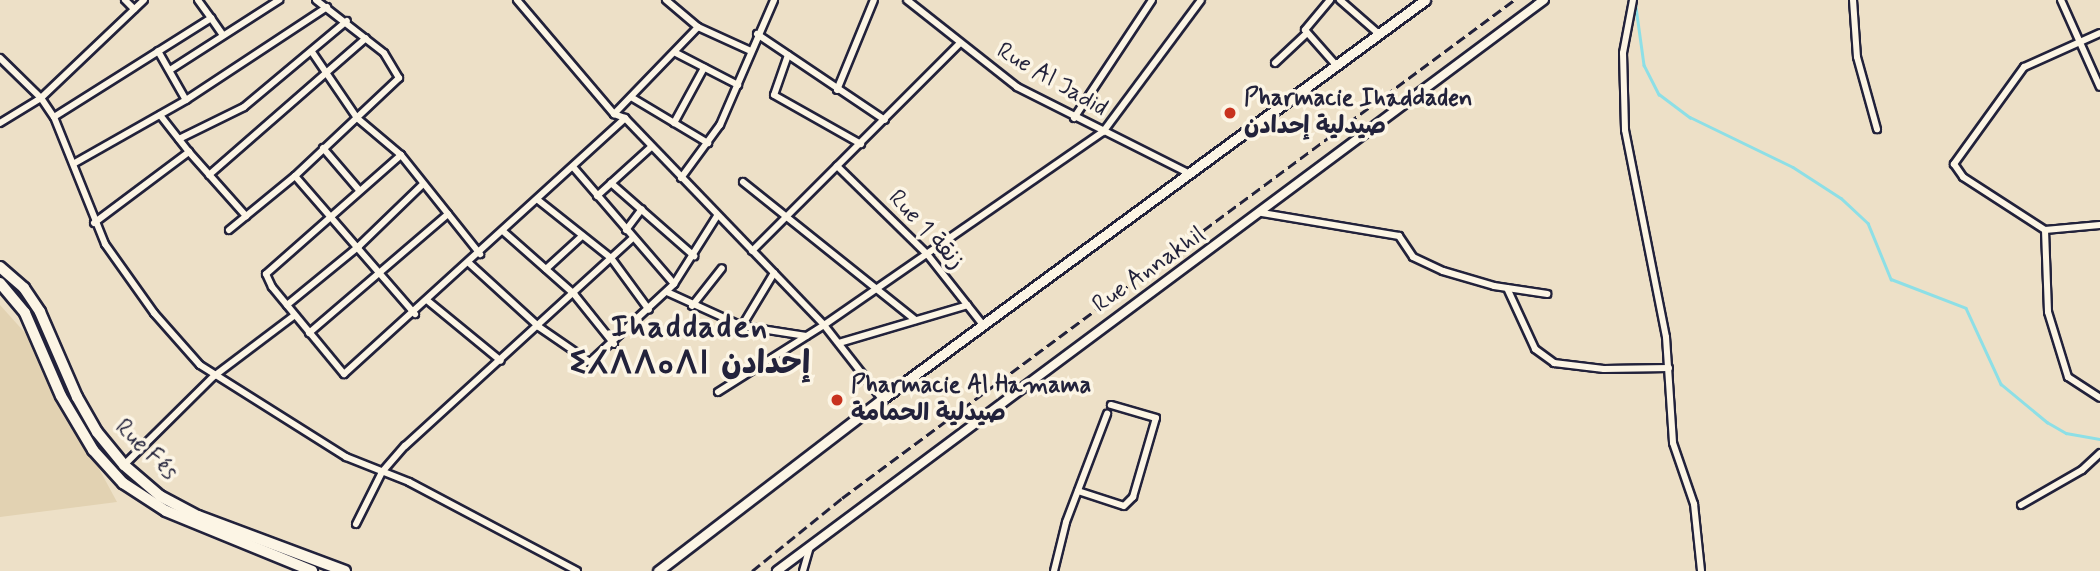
<!DOCTYPE html>
<html>
<head>
<meta charset="utf-8">
<style>
	body { margin:0 }
	#map { position:relative; width:2100px; height:571px; overflow:hidden; background:#ede0c7; font-family:Mynerve,"Playpen Sans Arabic","Noto Sans Tifinagh",sans-serif }
	div>[style] { position:absolute }
	[style*='--x'] { left:calc(var(--x)*1px); top:calc(var(--y)*1px); width:calc(var(--w)*1px); rotate:calc(var(--a)*1deg) }
	.built>* { inset:0; background:#e2d2b2 }
	.stream>* { height:2.5px; margin:-1.25px; padding:0 1.25px; transform-origin:1.25px; border-radius:1.25px; background:#8ddfe6 }
	.roads { filter:drop-shadow(2px 0 #22223b) drop-shadow(-2px 0 #22223b) drop-shadow(0 2px #22223b) drop-shadow(0 -2px #22223b) }
	.minor>* { height:6px; margin:-3px; padding:0 3px; transform-origin:3px; border-radius:3px; background:#fcf5e5 }
	.tertiary>* { height:8px; margin:-4px; padding:0 4px; transform-origin:4px; border-radius:4px; background:#fcf5e5 }
	.secondary>* { height:9px; margin:-4.5px; padding:0 4.5px; transform-origin:4.5px; border-radius:4.5px; background:#fcf5e5 }
	.trunk>* { height:10px; margin:-5px; padding:0 5px; transform-origin:5px; border-radius:5px; background:#fcf5e5 }
	.rail>* { height:2.5px; margin-top:-1.25px; transform-origin:0; background:repeating-linear-gradient(90deg,#22223b 0 10px,transparent 0 15px) }
	.dots>* { width:19px; height:19px; translate:-50% -50%; box-sizing:border-box; border:4px solid #fcf5e5; border-radius:50% }
	span { translate:-50% -50%; white-space:nowrap; text-align:center; line-height:1.15; -webkit-text-stroke:7px #fcf5e5; paint-order:stroke }
	.street-label { font-size:24px; color:#22223b }
	.poi-label { font-size:24px; color:#22223b; font-weight:700 }
	.left { translate:0 -50%; text-align:left }
	.district-label { font-size:32px; color:#22223b; font-weight:700; letter-spacing:2px }
</style>
</head>
<body>
<div id="map">
	<div class="built">
		<div style="clip-path:polygon(0 305px,27px 335px,117px 502px,0 517px)"></div>
	</div>
	<div class="stream">
		<div style="--x:1635;--y:0;--w:66;--a:82.1"></div>
		<div style="--x:1644;--y:65;--w:33;--a:63"></div>
		<div style="--x:1659;--y:94;--w:39;--a:37"></div>
		<div style="--x:1690;--y:117;--w:114;--a:25.9"></div>
		<div style="--x:1793;--y:167;--w:57;--a:32.9"></div>
		<div style="--x:1841;--y:198;--w:37;--a:43"></div>
		<div style="--x:1868;--y:223;--w:61;--a:67.7"></div>
		<div style="--x:1891;--y:279;--w:80;--a:21.1"></div>
		<div style="--x:1966;--y:308;--w:84;--a:65.3"></div>
		<div style="--x:2001;--y:384;--w:60;--a:39.6"></div>
		<div style="--x:2047;--y:422;--w:22;--a:30"></div>
		<div style="--x:2066;--y:433;--w:35;--a:10"></div>
	</div>
	<div class="roads">
		<div class="minor">
			<div style="--x:125;--y:0;--w:13;--a:45"></div>
			<div style="--x:517;--y:0;--w:150;--a:49.6"></div>
			<div style="--x:614;--y:114;--w:12;--a:20"></div>
			<div style="--x:625;--y:118;--w:287;--a:46.1"></div>
			<div style="--x:824;--y:325;--w:94;--a:51.9"></div>
			<div style="--x:666;--y:0;--w:42;--a:40.2"></div>
			<div style="--x:698;--y:27;--w:58;--a:24.4"></div>
			<div style="--x:907;--y:0;--w:140;--a:38.3"></div>
			<div style="--x:1017;--y:87;--w:194;--a:26.7"></div>
			<div style="--x:1330;--y:0;--w:39;--a:130"></div>
			<div style="--x:1305;--y:30;--w:47;--a:48.5"></div>
			<div style="--x:1340;--y:0;--w:52;--a:41.1"></div>
			<div style="--x:1633;--y:0;--w:54;--a:100.7"></div>
			<div style="--x:1623;--y:53;--w:77;--a:88.5"></div>
			<div style="--x:1625;--y:130;--w:211;--a:78.8"></div>
			<div style="--x:1666;--y:337;--w:106;--a:86.2"></div>
			<div style="--x:1673;--y:443;--w:65;--a:71"></div>
			<div style="--x:1694;--y:504;--w:67;--a:84"></div>
			<div style="--x:1853;--y:0;--w:57;--a:86"></div>
			<div style="--x:1857;--y:57;--w:75;--a:74.5"></div>
			<div style="--x:2061;--y:0;--w:95;--a:65.9"></div>
			<div style="--x:211;--y:18;--w:21;--a:55"></div>
			<div style="--x:2100;--y:33;--w:83;--a:155.9"></div>
			<div style="--x:2024;--y:67;--w:120;--a:125.8"></div>
			<div style="--x:1954;--y:164;--w:16;--a:55"></div>
			<div style="--x:1963;--y:177;--w:98;--a:32.9"></div>
			<div style="--x:2045;--y:230;--w:55;--a:-5.2"></div>
			<div style="--x:757;--y:34;--w:154;--a:33.9"></div>
			<div style="--x:158;--y:51;--w:56;--a:60.3"></div>
			<div style="--x:312;--y:52;--w:80;--a:55.7"></div>
			<div style="--x:357;--y:118;--w:57;--a:40.1"></div>
			<div style="--x:401;--y:155;--w:127;--a:51.4"></div>
			<div style="--x:676;--y:53;--w:70;--a:27.3"></div>
			<div style="--x:788;--y:55;--w:42;--a:109.3"></div>
			<div style="--x:774;--y:95;--w:100;--a:29.4"></div>
			<div style="--x:0;--y:58;--w:57;--a:44.3"></div>
			<div style="--x:41;--y:98;--w:23;--a:56"></div>
			<div style="--x:54;--y:117;--w:137;--a:68.1"></div>
			<div style="--x:105;--y:244;--w:85;--a:54.6"></div>
			<div style="--x:154;--y:313;--w:69;--a:48.5"></div>
			<div style="--x:200;--y:365;--w:173;--a:32.2"></div>
			<div style="--x:346;--y:457;--w:68;--a:21.6"></div>
			<div style="--x:409;--y:482;--w:190;--a:27.9"></div>
			<div style="--x:1275;--y:63;--w:42;--a:-43.1"></div>
			<div style="--x:170;--y:70;--w:130;--a:-32.7"></div>
			<div style="--x:837;--y:90;--w:97;--a:-67.7"></div>
			<div style="--x:631;--y:97;--w:90;--a:30.9"></div>
			<div style="--x:614;--y:114;--w:121;--a:-46"></div>
			<div style="--x:54;--y:117;--w:186;--a:-32.2"></div>
			<div style="--x:211;--y:18;--w:22;--a:-126"></div>
			<div style="--x:1074;--y:118;--w:141;--a:-56.5"></div>
			<div style="--x:0;--y:123;--w:48;--a:-31.4"></div>
			<div style="--x:41;--y:98;--w:142;--a:-43.6"></div>
			<div style="--x:674;--y:123;--w:63;--a:-61.4"></div>
			<div style="--x:179;--y:139;--w:72;--a:-26.2"></div>
			<div style="--x:244;--y:107;--w:134;--a:-39.9"></div>
			<div style="--x:323;--y:148;--w:55;--a:49.4"></div>
			<div style="--x:189;--y:152;--w:86;--a:48.3"></div>
			<div style="--x:401;--y:155;--w:180;--a:138.6"></div>
			<div style="--x:266;--y:274;--w:14;--a:65"></div>
			<div style="--x:272;--y:287;--w:113;--a:50.4"></div>
			<div style="--x:344;--y:374;--w:380;--a:-42.3"></div>
			<div style="--x:75;--y:163;--w:128;--a:-29.6"></div>
			<div style="--x:186;--y:100;--w:169;--a:-33.4"></div>
			<div style="--x:837;--y:166;--w:126;--a:44.4"></div>
			<div style="--x:927;--y:254;--w:90;--a:51.7"></div>
			<div style="--x:574;--y:168;--w:153;--a:49.2"></div>
			<div style="--x:209;--y:175;--w:208;--a:-41.1"></div>
			<div style="--x:295;--y:176;--w:183;--a:49"></div>
			<div style="--x:681;--y:178;--w:66;--a:-53.7"></div>
			<div style="--x:720;--y:125;--w:136;--a:-66.6"></div>
			<div style="--x:743;--y:182;--w:221;--a:38.7"></div>
			<div style="--x:611;--y:183;--w:111;--a:41.3"></div>
			<div style="--x:597;--y:196;--w:73;--a:-42.2"></div>
			<div style="--x:538;--y:200;--w:93;--a:38.5"></div>
			<div style="--x:611;--y:258;--w:64;--a:53.8"></div>
			<div style="--x:1262;--y:213;--w:139;--a:9.5"></div>
			<div style="--x:1399;--y:236;--w:25;--a:56"></div>
			<div style="--x:1413;--y:257;--w:33;--a:25"></div>
			<div style="--x:1443;--y:271;--w:53;--a:16.4"></div>
			<div style="--x:1494;--y:286;--w:54;--a:8.6"></div>
			<div style="--x:94;--y:223;--w:119;--a:-36.8"></div>
			<div style="--x:189;--y:152;--w:47;--a:-128.1"></div>
			<div style="--x:229;--y:230;--w:85;--a:-39.3"></div>
			<div style="--x:295;--y:176;--w:143;--a:-43.3"></div>
			<div style="--x:399;--y:78;--w:29;--a:-121"></div>
			<div style="--x:384;--y:53;--w:86;--a:-142.1"></div>
			<div style="--x:626;--y:230;--w:26;--a:-53"></div>
			<div style="--x:2045;--y:230;--w:82;--a:87.9"></div>
			<div style="--x:2048;--y:312;--w:68;--a:72.9"></div>
			<div style="--x:2068;--y:377;--w:38;--a:33"></div>
			<div style="--x:504;--y:232;--w:94;--a:41.5"></div>
			<div style="--x:574;--y:294;--w:64;--a:51.3"></div>
			<div style="--x:752;--y:251;--w:293;--a:-45"></div>
			<div style="--x:469;--y:263;--w:95;--a:42.4"></div>
			<div style="--x:539;--y:327;--w:62;--a:34.5"></div>
			<div style="--x:590;--y:362;--w:115;--a:-42.9"></div>
			<div style="--x:674;--y:284;--w:80;--a:-57.7"></div>
			<div style="--x:546;--y:269;--w:49;--a:-42.5"></div>
			<div style="--x:1507;--y:288;--w:67;--a:65.3"></div>
			<div style="--x:1535;--y:349;--w:24;--a:36"></div>
			<div style="--x:1554;--y:363;--w:50;--a:6.8"></div>
			<div style="--x:1604;--y:369;--w:65;--a:-0.9"></div>
			<div style="--x:667;--y:292;--w:82;--a:24.4"></div>
			<div style="--x:742;--y:326;--w:65;--a:8.9"></div>
			<div style="--x:428;--y:301;--w:94;--a:39.4"></div>
			<div style="--x:287;--y:305;--w:93;--a:-39.3"></div>
			<div style="--x:359;--y:246;--w:89;--a:-44.1"></div>
			<div style="--x:692;--y:306;--w:48;--a:-51.7"></div>
			<div style="--x:742;--y:326;--w:62;--a:-58.9"></div>
			<div style="--x:309;--y:333;--w:183;--a:-40.6"></div>
			<div style="--x:839;--y:343;--w:134;--a:-16.4"></div>
			<div style="--x:718;--y:392;--w:125;--a:-32.3"></div>
			<div style="--x:824;--y:325;--w:339;--a:-34.7"></div>
			<div style="--x:1103;--y:132;--w:164;--a:-53.4"></div>
			<div style="--x:124;--y:465;--w:127;--a:-44.7"></div>
			<div style="--x:214;--y:376;--w:101;--a:-37"></div>
			<div style="--x:1078;--y:491;--w:48;--a:18.1"></div>
			<div style="--x:1124;--y:506;--w:13;--a:-45"></div>
			<div style="--x:1133;--y:497;--w:82;--a:-73.8"></div>
			<div style="--x:1156;--y:418;--w:47;--a:-163.9"></div>
			<div style="--x:2021;--y:505;--w:70;--a:-29.8"></div>
			<div style="--x:2082;--y:470;--w:25;--a:-43"></div>
			<div style="--x:356;--y:524;--w:58;--a:-63.4"></div>
			<div style="--x:382;--y:472;--w:35;--a:-49"></div>
			<div style="--x:405;--y:446;--w:309;--a:-42.4"></div>
			<div style="--x:803;--y:571;--w:26;--a:-74"></div>
			<div style="--x:1054;--y:571;--w:50;--a:-76.2"></div>
			<div style="--x:1066;--y:522;--w:116;--a:-69.2"></div>
		</div>
		<div class="tertiary">
			<div style="--x:777;--y:571;--w:956;--a:-36.67"></div>
		</div>
		<div class="secondary">
			<div style="--x:658;--y:571;--w:282;--a:-37.5"></div>
			<div style="--x:882;--y:399;--w:674;--a:-36.31"></div>
		</div>
		<div class="trunk">
			<div style="--x:0;--y:267;--w:32;--a:41"></div>
			<div style="--x:24;--y:288;--w:29;--a:56"></div>
			<div style="--x:40;--y:312;--w:93;--a:66.5"></div>
			<div style="--x:77;--y:397;--w:40;--a:60.3"></div>
			<div style="--x:97;--y:432;--w:43;--a:50.7"></div>
			<div style="--x:124;--y:465;--w:48;--a:40.7"></div>
			<div style="--x:160;--y:496;--w:43;--a:27.8"></div>
			<div style="--x:198;--y:516;--w:157;--a:20.5"></div>
			<div style="--x:0;--y:283;--w:39;--a:50"></div>
			<div style="--x:25;--y:313;--w:90;--a:66.6"></div>
			<div style="--x:61;--y:396;--w:63;--a:59.3"></div>
			<div style="--x:93;--y:450;--w:45;--a:47.7"></div>
			<div style="--x:123;--y:483;--w:51;--a:33.1"></div>
			<div style="--x:166;--y:511;--w:158;--a:22.3"></div>
		</div>
	</div>
	<div class="rail">
		<div style="--x:752;--y:571;--w:116;--a:-39"></div>
		<div style="--x:842;--y:498;--w:836;--a:-36.54"></div>
	</div>
	<div class="dots">
		<div style="left:1230px;top:113px;background:#c8321e"></div>
		<div style="left:837px;top:400px;background:#c8321e"></div>
	</div>
	<div class="street-label">
		<span style="left:1052px;top:80px;rotate:30deg">Rue Al Jadid</span>
		<span style="left:926px;top:230px;rotate:47deg">Rue 1 زنقة</span>
		<span style="left:1149px;top:270px;rotate:-35deg">Rue Annakhil</span>
		<span style="left:146px;top:450px;rotate:44deg">Rue Fés</span>
	</div>
	<div class="poi-label">
		<span class="left" style="left:1244px;top:113px">Pharmacie Ihaddaden<br>صيدلية إحدادن</span>
		<span class="left" style="left:851px;top:400px">Pharmacie Al Hamama<br>صيدلية الحمامة</span>
	</div>
	<div class="district-label">
		<span style="left:690px;top:346px">Ihaddaden<br>ⵉⵃⴷⴷⴰⴷⵏ إحدادن</span>
	</div>
</div>
</body>
</html>
